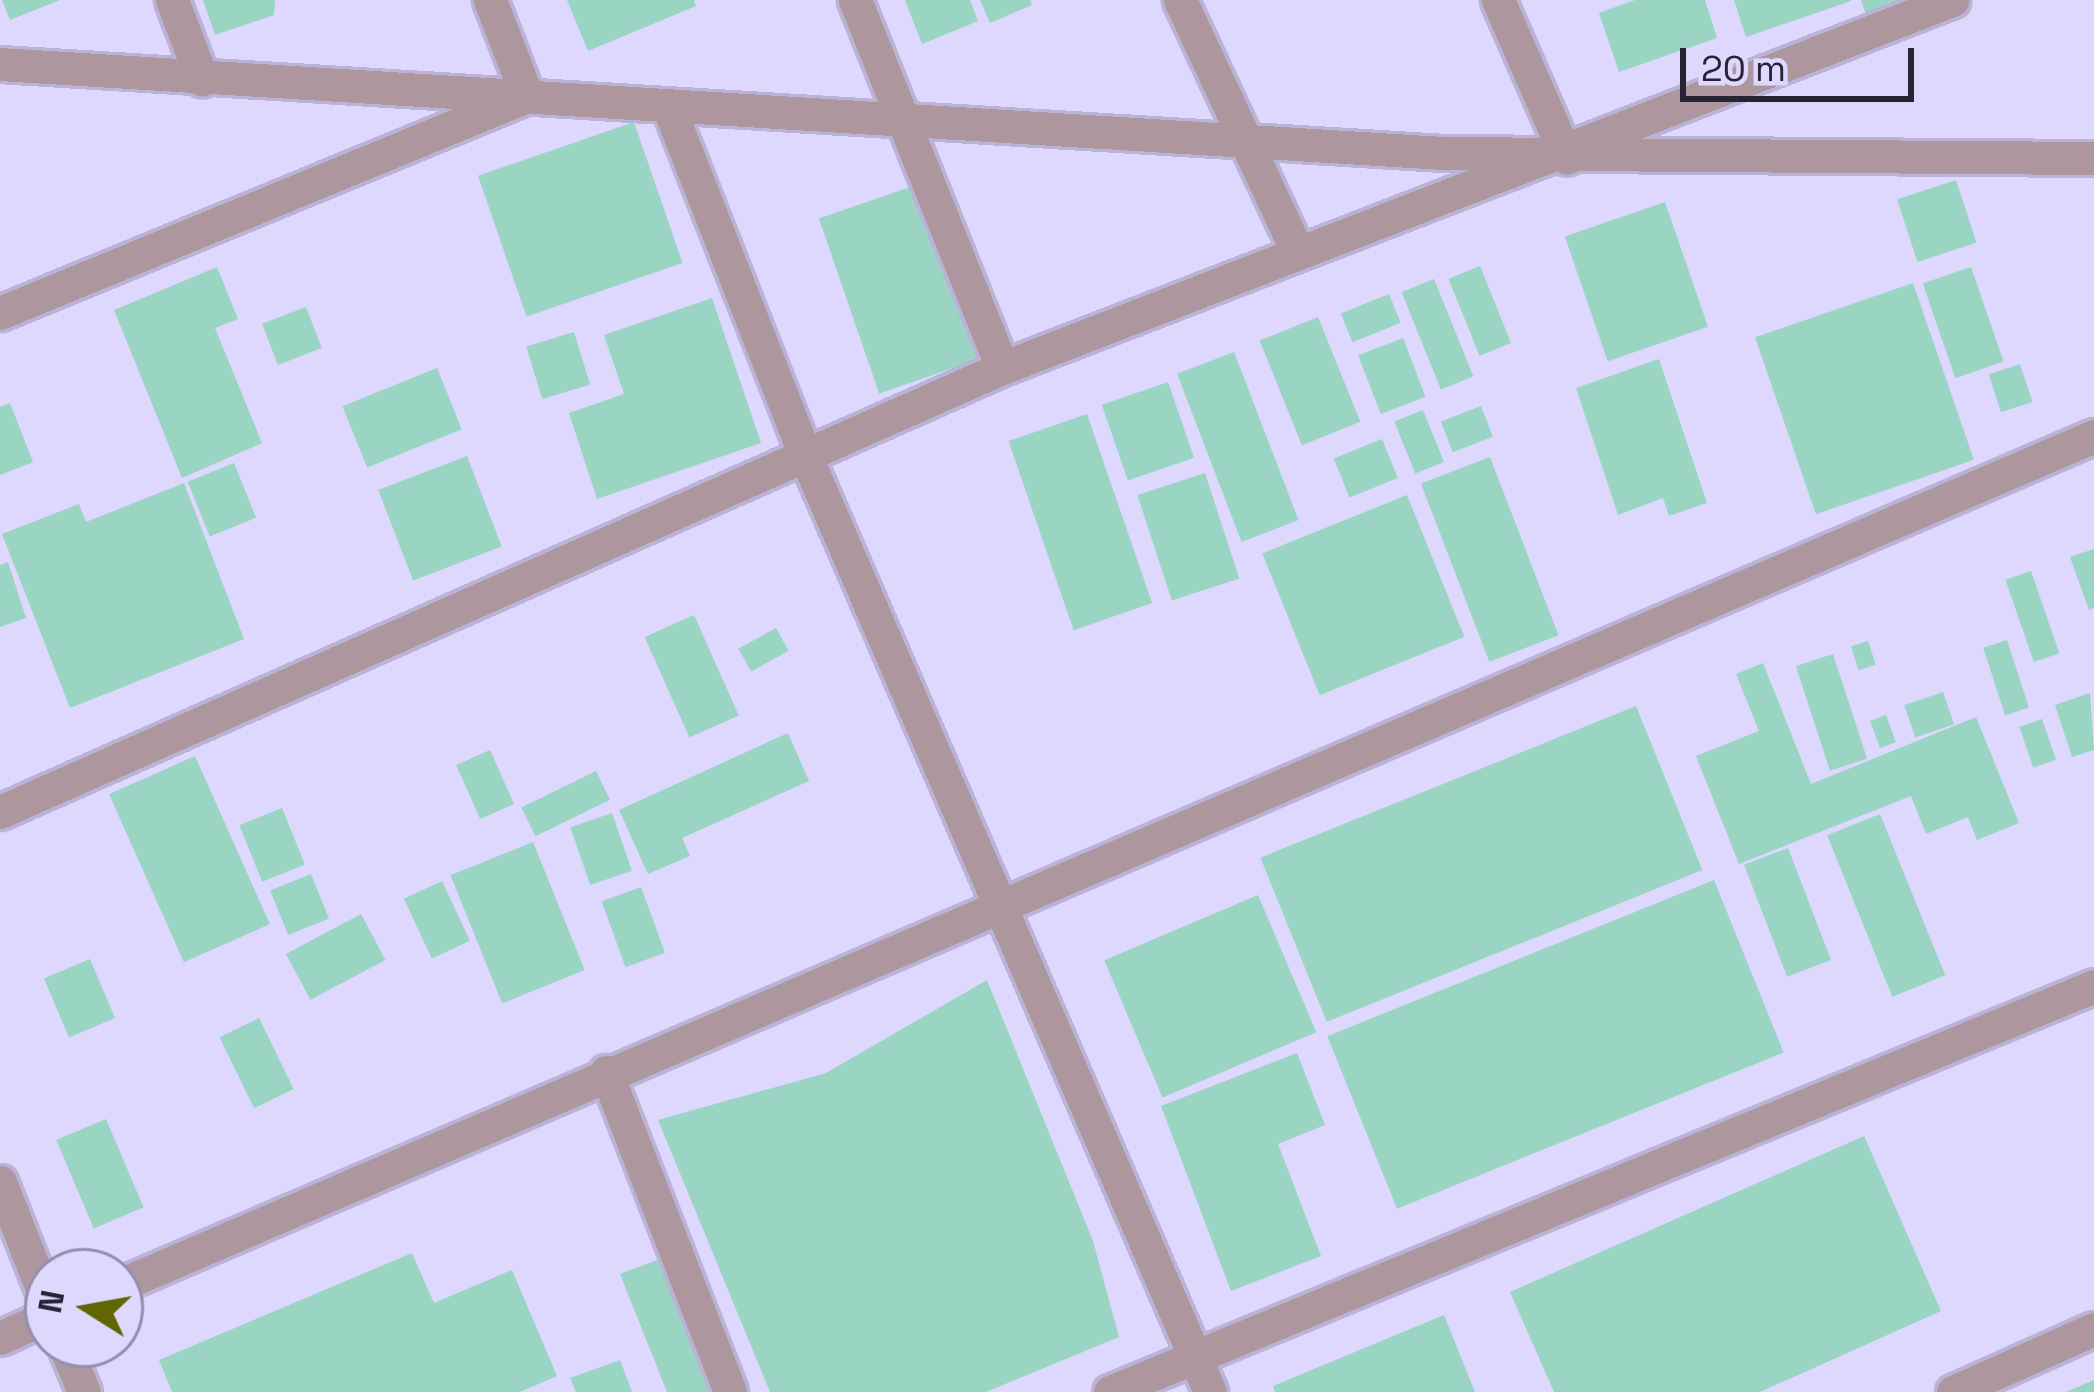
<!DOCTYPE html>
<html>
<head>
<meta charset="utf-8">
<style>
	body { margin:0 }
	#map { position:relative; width:2094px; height:1392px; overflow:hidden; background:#ded7fe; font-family:"Space Grotesk",sans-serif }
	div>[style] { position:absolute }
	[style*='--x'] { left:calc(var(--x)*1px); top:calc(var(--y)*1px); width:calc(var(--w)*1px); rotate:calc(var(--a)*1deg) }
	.building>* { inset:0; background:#99d5c2; transform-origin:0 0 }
	.roads { filter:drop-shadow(3px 0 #b9b3d6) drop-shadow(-3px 0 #b9b3d6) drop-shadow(0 3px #b9b3d6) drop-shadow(0 -3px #b9b3d6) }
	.minor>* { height:33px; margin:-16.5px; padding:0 16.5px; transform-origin:16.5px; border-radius:16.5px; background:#ad969e }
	span { translate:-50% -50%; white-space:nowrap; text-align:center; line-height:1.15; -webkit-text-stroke:12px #ded7fe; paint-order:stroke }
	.north { position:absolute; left:24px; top:1248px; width:120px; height:120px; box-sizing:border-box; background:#ded7fe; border:3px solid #958fae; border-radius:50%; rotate:281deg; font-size:33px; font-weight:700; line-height:48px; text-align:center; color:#272335 }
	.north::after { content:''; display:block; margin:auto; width:42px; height:54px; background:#616603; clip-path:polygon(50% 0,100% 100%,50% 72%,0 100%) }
	.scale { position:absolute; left:1680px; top:48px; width:234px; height:54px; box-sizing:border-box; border:6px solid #272335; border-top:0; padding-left:15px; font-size:36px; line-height:42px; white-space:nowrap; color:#272335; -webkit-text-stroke:9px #ded7fe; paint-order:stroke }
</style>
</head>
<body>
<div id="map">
	<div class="building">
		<div style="clip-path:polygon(2px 0,60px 0,10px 20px)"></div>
		<div style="clip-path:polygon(203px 0,275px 0,274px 15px,215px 35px)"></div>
		<div style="clip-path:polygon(567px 0,694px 0,696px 6px,588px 51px)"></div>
		<div style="clip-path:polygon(905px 0,970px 0,978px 21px,922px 44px)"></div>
		<div style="clip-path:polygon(980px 0,1030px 0,1032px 5px,990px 23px)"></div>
		<div style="clip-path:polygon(1635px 0,1705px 0,1717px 38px,1619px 72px,1599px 13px)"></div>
		<div style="clip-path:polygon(1734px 0,1851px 0,1851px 1px,1746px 37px)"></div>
		<div style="clip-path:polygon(1861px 0,1919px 0,1867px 18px)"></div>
		<div style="left:634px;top:122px;width:149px;height:165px;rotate:71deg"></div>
		<div style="left:1956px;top:180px;width:66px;height:62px;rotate:72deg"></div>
		<div style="left:922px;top:183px;width:185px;height:109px;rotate:71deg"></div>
		<div style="left:1665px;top:202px;width:132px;height:106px;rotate:71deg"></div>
		<div style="left:1480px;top:266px;width:83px;height:34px;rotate:68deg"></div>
		<div style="clip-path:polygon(217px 267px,238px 319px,215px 328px,262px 443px,182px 478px,114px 310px)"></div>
		<div style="left:1971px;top:267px;width:100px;height:51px;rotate:71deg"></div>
		<div style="left:1434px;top:279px;width:105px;height:35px;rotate:68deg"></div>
		<div style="left:1913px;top:283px;width:187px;height:167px;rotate:71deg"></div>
		<div style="left:1389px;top:294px;width:31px;height:52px;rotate:68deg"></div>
		<div style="clip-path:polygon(712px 298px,761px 443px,597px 499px,569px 413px,624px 394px,604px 335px)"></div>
		<div style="left:306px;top:307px;width:44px;height:47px;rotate:69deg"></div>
		<div style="left:1318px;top:317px;width:113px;height:63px;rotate:68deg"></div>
		<div style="left:574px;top:332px;width:55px;height:50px;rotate:73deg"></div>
		<div style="left:1403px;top:338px;width:63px;height:48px;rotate:69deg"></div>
		<div style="left:1234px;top:352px;width:180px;height:61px;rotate:69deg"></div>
		<div style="clip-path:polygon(1659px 359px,1707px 503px,1669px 516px,1663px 498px,1618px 515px,1576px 388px)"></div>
		<div style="left:2020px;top:364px;width:40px;height:33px;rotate:72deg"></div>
		<div style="left:437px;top:368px;width:66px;height:102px;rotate:68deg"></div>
		<div style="left:1168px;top:382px;width:80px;height:70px;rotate:71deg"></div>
		<div style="clip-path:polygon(10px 403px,33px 462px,0 475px,0 407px)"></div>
		<div style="left:1481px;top:406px;width:33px;height:43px;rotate:69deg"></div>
		<div style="left:1423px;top:410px;width:56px;height:31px;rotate:68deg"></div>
		<div style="left:1087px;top:414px;width:200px;height:83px;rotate:71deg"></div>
		<div style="left:1382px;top:439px;width:42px;height:52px;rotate:68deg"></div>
		<div style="left:467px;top:456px;width:97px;height:95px;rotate:69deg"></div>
		<div style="left:1490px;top:457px;width:191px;height:74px;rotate:69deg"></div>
		<div style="left:234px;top:463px;width:59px;height:50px;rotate:68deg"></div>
		<div style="left:1205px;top:473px;width:111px;height:71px;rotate:72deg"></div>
		<div style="clip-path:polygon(184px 483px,244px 639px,70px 708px,2px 534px,79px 504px,86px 522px)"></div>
		<div style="left:1407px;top:495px;width:153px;height:156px;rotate:68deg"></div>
		<div style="clip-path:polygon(2094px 549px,2094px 608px,2089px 610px,2070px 557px)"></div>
		<div style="clip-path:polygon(8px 562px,26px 618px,0 627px,0 565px)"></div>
		<div style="left:2031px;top:571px;width:87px;height:27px;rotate:71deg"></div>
		<div style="left:694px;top:615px;width:110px;height:54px;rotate:66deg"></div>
		<div style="left:776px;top:628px;width:26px;height:43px;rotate:61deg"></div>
		<div style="left:2007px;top:640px;width:71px;height:25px;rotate:72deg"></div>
		<div style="left:1868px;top:641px;width:25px;height:18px;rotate:72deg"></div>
		<div style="left:1833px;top:654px;width:110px;height:39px;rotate:72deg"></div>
		<div style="clip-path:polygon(1763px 663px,1811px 784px,1976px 717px,2019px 823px,1977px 840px,1968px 817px,1926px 834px,1911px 796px,1739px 864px,1696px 756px,1759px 731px,1736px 674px)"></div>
		<div style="left:1943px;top:692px;width:34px;height:41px;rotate:71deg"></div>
		<div style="clip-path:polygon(2090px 693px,2094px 750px,2072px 757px,2055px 705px)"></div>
		<div style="left:1636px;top:706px;width:177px;height:405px;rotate:68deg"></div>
		<div style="left:1886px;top:715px;width:29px;height:17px;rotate:70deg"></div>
		<div style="left:2042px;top:719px;width:43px;height:24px;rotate:71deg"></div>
		<div style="clip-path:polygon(788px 733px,809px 781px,682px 838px,690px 856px,648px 874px,619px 810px)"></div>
		<div style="left:490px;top:750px;width:59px;height:37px;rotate:66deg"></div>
		<div style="left:195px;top:756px;width:184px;height:94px;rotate:66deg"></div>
		<div style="left:596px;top:771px;width:32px;height:83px;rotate:64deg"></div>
		<div style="left:282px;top:808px;width:61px;height:46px;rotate:68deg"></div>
		<div style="left:612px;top:813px;width:61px;height:44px;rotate:71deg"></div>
		<div style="left:1880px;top:814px;width:174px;height:57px;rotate:68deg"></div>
		<div style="left:533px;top:842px;width:138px;height:89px;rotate:68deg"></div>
		<div style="left:1788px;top:848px;width:120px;height:47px;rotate:69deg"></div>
		<div style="left:311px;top:874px;width:48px;height:44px;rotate:68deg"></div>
		<div style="left:1714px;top:880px;width:186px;height:417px;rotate:68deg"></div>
		<div style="left:442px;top:881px;width:66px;height:42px;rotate:65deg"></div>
		<div style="left:641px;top:887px;width:70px;height:42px;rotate:70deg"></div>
		<div style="left:1258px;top:895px;width:149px;height:167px;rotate:67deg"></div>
		<div style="left:361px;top:914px;width:52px;height:85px;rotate:62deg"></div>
		<div style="left:90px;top:959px;width:64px;height:50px;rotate:67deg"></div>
		<div style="clip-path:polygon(987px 980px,1093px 1241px,1119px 1337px,986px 1392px,770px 1392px,658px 1120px,826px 1073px)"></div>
		<div style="left:259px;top:1018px;width:79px;height:44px;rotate:64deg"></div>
		<div style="clip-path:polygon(1297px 1053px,1325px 1125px,1278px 1144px,1321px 1256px,1231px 1291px,1161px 1106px)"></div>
		<div style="left:106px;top:1119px;width:96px;height:54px;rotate:67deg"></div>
		<div style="clip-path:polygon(1864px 1136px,1941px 1311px,1760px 1392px,1554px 1392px,1510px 1292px)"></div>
		<div style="clip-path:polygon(412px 1253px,434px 1303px,512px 1270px,557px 1376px,520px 1392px,172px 1392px,159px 1360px)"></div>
		<div style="clip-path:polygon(665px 1257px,716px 1388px,707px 1392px,667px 1392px,620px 1274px)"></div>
		<div style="clip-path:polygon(1444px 1315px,1475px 1392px,1275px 1392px,1273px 1386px)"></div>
		<div style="clip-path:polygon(620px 1360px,632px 1392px,576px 1392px,570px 1378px)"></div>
		<div style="clip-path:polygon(2094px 1380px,2094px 1392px,2066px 1392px)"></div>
	</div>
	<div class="roads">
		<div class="minor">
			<div style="--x:172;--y:0;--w:85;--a:69.2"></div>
			<div style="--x:855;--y:0;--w:396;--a:68.2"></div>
			<div style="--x:1180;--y:0;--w:272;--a:65"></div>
			<div style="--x:1498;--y:0;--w:172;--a:66.4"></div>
			<div style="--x:0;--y:64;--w:1447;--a:3.53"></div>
			<div style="--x:1444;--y:153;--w:650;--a:0.44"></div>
			<div style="--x:669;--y:108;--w:375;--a:68.6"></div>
			<div style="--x:806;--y:457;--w:1019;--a:66.63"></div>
			<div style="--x:0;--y:313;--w:570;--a:-22.38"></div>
			<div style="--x:527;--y:96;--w:103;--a:-111.1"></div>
			<div style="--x:0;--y:812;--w:1096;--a:-23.9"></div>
			<div style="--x:1002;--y:368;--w:1019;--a:-21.17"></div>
			<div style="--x:606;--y:1072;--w:343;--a:68.8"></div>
			<div style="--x:0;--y:1182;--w:131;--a:68.5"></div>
			<div style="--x:120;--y:1285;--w:2149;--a:-23.27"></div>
			<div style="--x:0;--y:1338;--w:53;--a:-24.6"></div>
			<div style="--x:64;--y:1344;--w:52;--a:67.4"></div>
			<div style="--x:1110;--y:1392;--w:1064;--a:-22.42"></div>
			<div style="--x:1953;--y:1392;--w:154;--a:-24.1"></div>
		</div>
	</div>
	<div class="north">N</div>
	<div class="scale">20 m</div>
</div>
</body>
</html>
